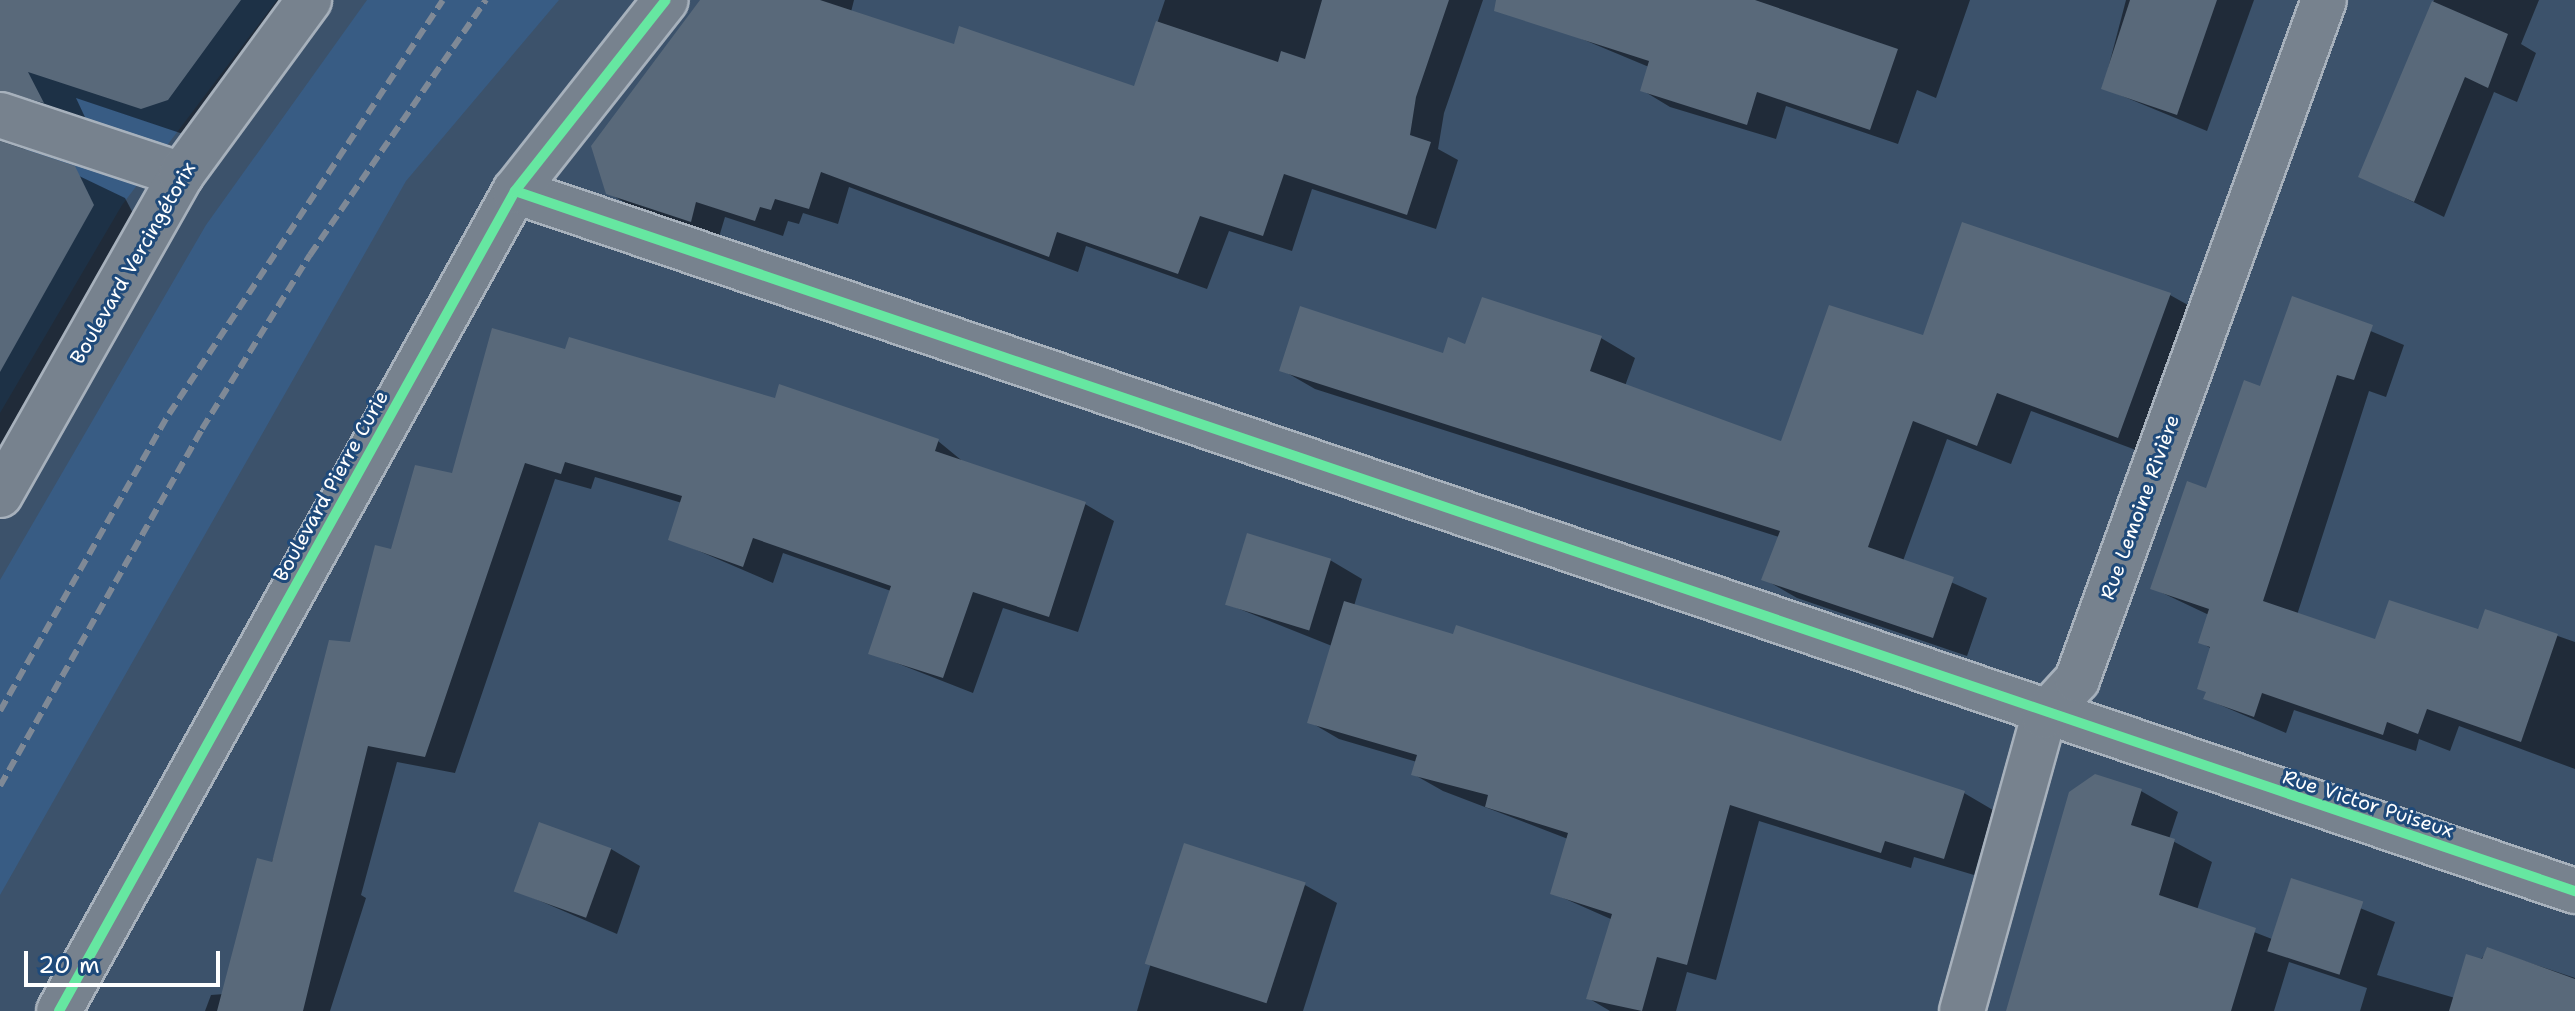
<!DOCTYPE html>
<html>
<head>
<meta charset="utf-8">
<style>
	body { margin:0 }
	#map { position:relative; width:2575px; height:1011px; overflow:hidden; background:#3c526b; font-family:"Shantell Sans",sans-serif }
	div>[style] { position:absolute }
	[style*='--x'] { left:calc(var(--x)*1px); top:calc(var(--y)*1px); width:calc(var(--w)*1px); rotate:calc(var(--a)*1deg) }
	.built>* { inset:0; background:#385c84 }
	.shadow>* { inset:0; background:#0007 }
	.building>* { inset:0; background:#59697a; transform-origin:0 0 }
	.roads { filter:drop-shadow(2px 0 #a7b1bc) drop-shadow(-2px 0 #a7b1bc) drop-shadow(0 2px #a7b1bc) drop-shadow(0 -2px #a7b1bc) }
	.street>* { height:44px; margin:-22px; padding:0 22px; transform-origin:22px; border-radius:22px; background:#77828e }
	.rail>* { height:6px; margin-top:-3px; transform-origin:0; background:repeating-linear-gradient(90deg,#7f8996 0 12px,transparent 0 18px) }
	.cycleway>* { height:10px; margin:-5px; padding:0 5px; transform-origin:5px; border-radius:5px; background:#66e7a1 }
	span { translate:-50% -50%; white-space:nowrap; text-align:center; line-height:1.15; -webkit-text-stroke:6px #1f4a7a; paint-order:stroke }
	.street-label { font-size:20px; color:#fff }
	.scale { position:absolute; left:24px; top:951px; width:196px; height:36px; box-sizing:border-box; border:4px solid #fff; border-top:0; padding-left:10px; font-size:24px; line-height:28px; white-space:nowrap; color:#fff; -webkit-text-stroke:6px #1f4a7a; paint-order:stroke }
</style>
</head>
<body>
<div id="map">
	<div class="built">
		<div style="clip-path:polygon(0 0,277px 0,122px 205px,0 413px)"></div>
		<div style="clip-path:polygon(367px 0,559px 0,406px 181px,0 895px,0 580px,206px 225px)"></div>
	</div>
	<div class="shadow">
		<div style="clip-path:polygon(0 0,312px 0,192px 137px,76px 98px,91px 130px,33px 125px,25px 150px,125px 198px,144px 234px,0 492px)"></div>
		<div style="clip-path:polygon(701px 0,854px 0,851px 12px,955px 47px,1135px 89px,1165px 0,1483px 0,1444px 113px,1438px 149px,1458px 160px,1436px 229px,1312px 189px,1292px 251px,1229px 231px,1207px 289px,1086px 246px,1078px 272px,849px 187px,838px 224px,803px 213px,799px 224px,788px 221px,783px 236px,725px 217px,719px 237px,636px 209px,607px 192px)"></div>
		<div style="clip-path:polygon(1564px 0,1970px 0,1936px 98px,1917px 90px,1898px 144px,1786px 106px,1776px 139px,1670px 107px,1642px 90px,1649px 67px,1570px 34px)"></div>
		<div style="clip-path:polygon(2126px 0,2254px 0,2207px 131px,2103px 88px)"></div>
		<div style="clip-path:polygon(2434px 0,2539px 0,2521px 44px,2536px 53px,2517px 102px,2494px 92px,2444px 217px,2360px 176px)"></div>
		<div style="clip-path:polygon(2170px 295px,2204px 314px,2152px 456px,2031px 411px,2011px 464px,1947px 439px,1903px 561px,1987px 598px,1967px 656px,1797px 598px,1764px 579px,1779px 537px,1315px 389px,1282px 370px,1601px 338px,1635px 358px,1625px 386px,1782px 444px,1924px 337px)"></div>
		<div style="clip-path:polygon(2294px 299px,2404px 345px,2386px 397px,2369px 391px,2297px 615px,2376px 641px,2479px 631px,2486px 611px,2575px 642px,2575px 769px,2459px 726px,2450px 751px,2419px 739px,2416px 751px,2294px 710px,2286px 733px,2206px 699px,2212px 649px,2200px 642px,2209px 615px,2152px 588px,2261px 389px)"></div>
		<div style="clip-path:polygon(566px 351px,938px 441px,966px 464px,1085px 504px,1114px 521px,1078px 632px,1003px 608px,973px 693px,871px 653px,891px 591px,783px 553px,773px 583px,671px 539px,682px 503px,595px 477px,591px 489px,555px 479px,455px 773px,397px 762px,361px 895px,366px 898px,330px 1011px,205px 1011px,211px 995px,224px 994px,351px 644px,393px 552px)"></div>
		<div style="clip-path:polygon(1330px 560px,1362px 579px,1354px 606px,1964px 793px,1993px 810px,1974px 875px,1914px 857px,1911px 868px,1759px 821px,1716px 980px,1687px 972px,1676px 1011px,1610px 1011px,1588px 998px,1613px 920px,1552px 893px,1568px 839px,1443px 791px,1413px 774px,1417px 762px,1339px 739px,1310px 722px,1332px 646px,1227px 604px)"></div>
		<div style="clip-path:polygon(2141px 791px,2178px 812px,2169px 839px,2212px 862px,2197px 910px,2272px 939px,2292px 881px,2395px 922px,2377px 975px,2455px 998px,2488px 949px,2575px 978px,2575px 1011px,2360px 1011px,2367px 988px,2289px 962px,2274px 1011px,2008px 1011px)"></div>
		<div style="clip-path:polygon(1185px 846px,1305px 885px,1337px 903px,1303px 1011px,1137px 1011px)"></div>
		<div style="clip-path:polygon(611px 849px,640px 866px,617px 934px,517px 891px)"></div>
	</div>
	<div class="building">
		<div style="clip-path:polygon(0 0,241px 0,168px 100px,141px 109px,28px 72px,44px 103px,0 91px)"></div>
		<div style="clip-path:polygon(700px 0,820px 0,954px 44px,959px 26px,1134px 86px,1156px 21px,1278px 62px,1281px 51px,1305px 59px,1322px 0,1449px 0,1416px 97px,1410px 135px,1431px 142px,1407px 215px,1284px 174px,1263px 236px,1200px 216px,1178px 274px,1057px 232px,1049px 257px,821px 172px,809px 209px,775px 199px,771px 210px,760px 207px,755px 221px,696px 202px,691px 222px,606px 194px,591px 146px)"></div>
		<div style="clip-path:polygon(1496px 0,1755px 0,1898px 49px,1870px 130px,1757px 92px,1747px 125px,1640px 91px,1649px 61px,1494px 11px)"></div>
		<div style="clip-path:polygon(2130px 0,2217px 0,2177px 115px,2101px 89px)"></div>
		<div style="clip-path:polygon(2432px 1px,2508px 34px,2488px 88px,2465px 77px,2414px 202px,2358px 177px)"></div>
		<div style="clip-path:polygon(0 141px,75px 166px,94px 205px,0 372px)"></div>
		<div style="clip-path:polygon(1962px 222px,2171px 293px,2118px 438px,1997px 393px,1977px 446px,1913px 421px,1868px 547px,1954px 577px,1933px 638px,1761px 580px,1780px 531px,1279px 371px,1300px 306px,1443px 353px,1448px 337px,1465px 344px,1482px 297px,1602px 336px,1590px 371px,1781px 441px,1829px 305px,1923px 335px)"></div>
		<div style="clip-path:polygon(2292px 296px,2373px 325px,2354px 380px,2337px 375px,2263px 601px,2375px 639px,2389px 600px,2478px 629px,2485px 609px,2558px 634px,2521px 742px,2427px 709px,2418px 734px,2387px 722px,2383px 735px,2262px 693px,2254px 717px,2203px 699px,2206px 692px,2197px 689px,2210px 647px,2198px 643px,2209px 609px,2150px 589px,2187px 481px,2206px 488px,2244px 380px,2260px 386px)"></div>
		<div style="clip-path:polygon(492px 328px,565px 349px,569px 337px,775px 398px,779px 384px,939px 439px,935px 451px,1086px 502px,1049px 617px,973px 592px,943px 678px,868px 654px,891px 586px,753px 538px,743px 567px,668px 540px,682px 496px,565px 462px,561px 474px,525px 463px,425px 757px,368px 746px,303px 1011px,217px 1011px,257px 858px,272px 862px,329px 640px,350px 642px,375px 545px,391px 549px,415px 465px,452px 473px)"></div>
		<div style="left:1247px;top:533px;width:88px;height:75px;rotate:17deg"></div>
		<div style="clip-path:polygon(1344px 601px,1453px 634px,1456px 625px,1965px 791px,1944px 859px,1885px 841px,1881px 853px,1730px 805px,1687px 965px,1657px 957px,1642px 1011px,1586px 999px,1612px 914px,1550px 894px,1568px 833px,1485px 807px,1488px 795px,1411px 775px,1417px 755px,1307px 723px)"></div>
		<div style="clip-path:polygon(2095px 774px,2142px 789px,2131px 825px,2175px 839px,2159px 895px,2256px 928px,2231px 1011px,2006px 1011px,2069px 792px)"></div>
		<div style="left:539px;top:822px;width:77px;height:74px;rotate:20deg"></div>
		<div style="left:1184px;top:843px;width:128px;height:127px;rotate:18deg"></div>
		<div style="left:2291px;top:878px;width:76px;height:77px;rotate:18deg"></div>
		<div style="clip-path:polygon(2487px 947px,2575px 979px,2575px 1011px,2449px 1011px,2466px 954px,2482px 959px)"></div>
	</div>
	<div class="roads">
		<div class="street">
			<div style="--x:0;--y:115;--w:191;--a:18.3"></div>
			<div style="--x:515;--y:191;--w:2176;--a:18.77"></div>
			<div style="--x:0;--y:495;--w:368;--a:-60.5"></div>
			<div style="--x:181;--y:175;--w:217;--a:-53.8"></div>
			<div style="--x:59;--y:1011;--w:938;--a:-60.92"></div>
			<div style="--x:515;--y:191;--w:243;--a:-51.7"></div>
			<div style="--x:1962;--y:1011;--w:306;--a:-74.5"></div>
			<div style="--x:2044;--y:716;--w:49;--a:-47.5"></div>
			<div style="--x:2077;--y:680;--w:723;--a:-70.04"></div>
		</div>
	</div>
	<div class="rail">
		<div style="--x:0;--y:711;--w:342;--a:-60.4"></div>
		<div style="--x:169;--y:414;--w:496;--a:-56.5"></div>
		<div style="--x:0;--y:786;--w:410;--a:-60.5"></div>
		<div style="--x:202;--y:429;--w:205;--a:-58.2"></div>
		<div style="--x:310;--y:255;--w:310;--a:-55.4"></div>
	</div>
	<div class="cycleway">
		<div style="--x:515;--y:191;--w:2176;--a:18.77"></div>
		<div style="--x:59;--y:1011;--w:938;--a:-60.92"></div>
		<div style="--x:515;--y:191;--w:243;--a:-51.7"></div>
	</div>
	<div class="street-label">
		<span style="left:133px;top:263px;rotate:-60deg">Boulevard Vercingétorix</span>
		<span style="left:331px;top:486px;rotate:-61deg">Boulevard Pierre Curie</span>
		<span style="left:2140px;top:507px;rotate:-70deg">Rue Lemoine Rivière</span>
		<span style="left:2368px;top:804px;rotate:18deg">Rue Victor Puiseux</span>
	</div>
	<div class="scale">20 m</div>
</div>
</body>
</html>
